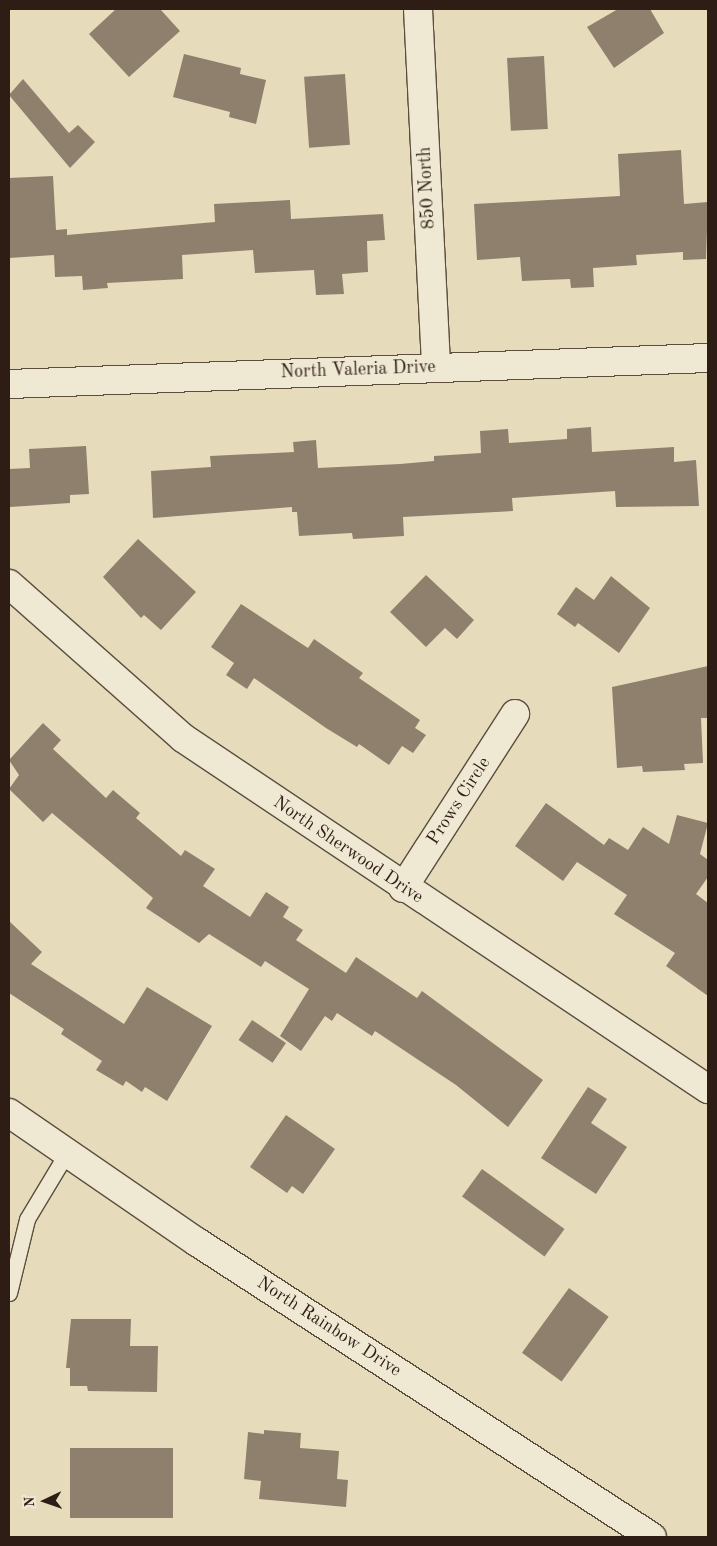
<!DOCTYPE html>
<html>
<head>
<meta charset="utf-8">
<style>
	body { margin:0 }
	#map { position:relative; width:717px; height:1546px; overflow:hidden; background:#e6dcbc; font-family:"Old Standard TT",serif }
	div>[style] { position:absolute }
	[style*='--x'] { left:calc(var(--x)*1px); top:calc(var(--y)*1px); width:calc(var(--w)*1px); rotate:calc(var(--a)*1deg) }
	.building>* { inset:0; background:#8e806c; transform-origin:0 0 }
	.roads { filter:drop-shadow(1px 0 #5c4d3f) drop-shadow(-1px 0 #5c4d3f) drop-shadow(0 1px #5c4d3f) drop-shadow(0 -1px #5c4d3f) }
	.lane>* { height:15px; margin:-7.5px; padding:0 7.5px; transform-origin:7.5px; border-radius:7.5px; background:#efe8d3 }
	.street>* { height:28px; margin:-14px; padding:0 14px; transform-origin:14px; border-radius:14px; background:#efe8d3 }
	span { translate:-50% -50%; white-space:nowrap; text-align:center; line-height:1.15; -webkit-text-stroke:4.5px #efe8d3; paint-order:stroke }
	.street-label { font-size:18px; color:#2e1d15 }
	.frame { position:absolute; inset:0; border:10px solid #2e1d15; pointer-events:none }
	.north { position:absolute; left:20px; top:1476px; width:50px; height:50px; -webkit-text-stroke:4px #efe8d3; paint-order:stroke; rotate:267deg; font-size:14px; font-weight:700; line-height:20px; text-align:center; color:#2e1d15 }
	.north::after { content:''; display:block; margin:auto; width:18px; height:22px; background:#2e1d15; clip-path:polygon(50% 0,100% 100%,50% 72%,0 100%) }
</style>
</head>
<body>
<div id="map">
	<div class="building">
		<div style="clip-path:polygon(116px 9px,160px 9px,180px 31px,129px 77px,89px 34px)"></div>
		<div style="clip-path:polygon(618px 9px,650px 9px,664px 33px,614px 68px,587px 27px)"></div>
		<div style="clip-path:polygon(184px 54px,241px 68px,240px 74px,266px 80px,256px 124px,229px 117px,230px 112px,173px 97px)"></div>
		<div style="left:544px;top:56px;width:73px;height:37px;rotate:87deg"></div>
		<div style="left:345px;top:74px;width:71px;height:41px;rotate:86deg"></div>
		<div style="clip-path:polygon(23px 79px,69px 133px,78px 125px,95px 142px,70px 168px,9px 95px)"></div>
		<div style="clip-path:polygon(681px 150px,684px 204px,708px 202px,706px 259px,683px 260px,683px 252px,636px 255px,637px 265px,593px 268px,594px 287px,571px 288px,570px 279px,522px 281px,520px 257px,477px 260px,474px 204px,620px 196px,618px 154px)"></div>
		<div style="clip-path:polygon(53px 176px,56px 230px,67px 229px,67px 235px,215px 222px,214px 204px,290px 200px,291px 219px,383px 214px,385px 240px,367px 241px,368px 272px,342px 274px,344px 294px,316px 295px,314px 270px,255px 273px,253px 250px,182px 255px,183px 279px,107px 283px,108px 288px,83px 290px,82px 276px,55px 277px,54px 255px,9px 258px,9px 178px)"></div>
		<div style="clip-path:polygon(591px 427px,592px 452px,674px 447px,674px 462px,696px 460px,699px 506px,616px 507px,615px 491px,512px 498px,513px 511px,403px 517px,404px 536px,353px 539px,352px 533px,299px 536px,297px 512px,292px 512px,292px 507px,153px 518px,151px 471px,211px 467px,210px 456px,294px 452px,293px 442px,316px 440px,318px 468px,400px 464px,434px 461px,434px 456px,481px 453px,480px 431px,508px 429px,509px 443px,567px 439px,567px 429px)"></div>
		<div style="clip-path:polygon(86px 446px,89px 494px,70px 495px,70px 503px,10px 507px,9px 469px,30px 468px,29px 449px)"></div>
		<div style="clip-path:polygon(138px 539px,196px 592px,161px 630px,144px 615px,141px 618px,103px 577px)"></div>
		<div style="clip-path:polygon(426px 575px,474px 620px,457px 639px,445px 628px,426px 647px,390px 612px)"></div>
		<div style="clip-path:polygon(611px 576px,650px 608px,619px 653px,578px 623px,575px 627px,557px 614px,576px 587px,594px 600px)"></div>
		<div style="clip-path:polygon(241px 604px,308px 648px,314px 639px,363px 673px,359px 678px,420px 720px,415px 728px,426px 735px,413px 753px,402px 746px,389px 765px,359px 744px,357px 747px,326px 728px,254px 678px,247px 689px,226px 675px,234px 663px,211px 647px)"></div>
		<div style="clip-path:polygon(708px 666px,708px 718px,701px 718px,703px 763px,684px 764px,685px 770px,643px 772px,642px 766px,617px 768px,612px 687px)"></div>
		<div style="clip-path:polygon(43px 723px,61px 740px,53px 749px,106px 798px,113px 790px,140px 813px,136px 818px,181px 856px,185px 850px,215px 869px,203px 886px,250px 917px,266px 892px,289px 907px,283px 917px,303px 930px,296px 940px,346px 973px,356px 957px,417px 998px,422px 991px,543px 1080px,508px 1127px,456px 1085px,375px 1031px,372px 1036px,337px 1013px,332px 1021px,325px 1016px,301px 1051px,280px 1036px,309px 989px,265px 961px,261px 967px,209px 934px,199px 943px,146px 908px,153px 898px,52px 813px,43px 822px,9px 789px,19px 775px,9px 760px)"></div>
		<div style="clip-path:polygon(546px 803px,604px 845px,609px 838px,628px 850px,643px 827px,669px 844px,677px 815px,708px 823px,700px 854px,708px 860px,708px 877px,696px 894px,708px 903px,708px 996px,666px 966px,675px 953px,614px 914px,627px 895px,577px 862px,563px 881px,515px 846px)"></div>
		<div style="clip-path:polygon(9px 921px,42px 952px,31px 964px,124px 1024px,147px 987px,212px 1026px,167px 1101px,145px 1087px,142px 1092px,126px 1081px,123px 1086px,96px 1070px,102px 1061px,61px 1034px,64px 1029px,9px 993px)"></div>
		<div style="left:252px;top:1020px;width:41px;height:24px;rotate:34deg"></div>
		<div style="clip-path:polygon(588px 1087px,607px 1099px,591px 1123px,627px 1147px,596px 1194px,541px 1158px)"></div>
		<div style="clip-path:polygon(286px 1115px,335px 1149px,303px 1194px,292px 1186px,287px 1193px,250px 1167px)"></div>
		<div style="left:482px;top:1169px;width:102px;height:34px;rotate:36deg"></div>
		<div style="left:569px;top:1288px;width:49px;height:80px;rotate:36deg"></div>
		<div style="clip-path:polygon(71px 1319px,131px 1319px,130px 1346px,158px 1346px,157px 1392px,88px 1391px,87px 1386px,70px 1386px,70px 1368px,66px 1368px)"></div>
		<div style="clip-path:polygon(264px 1430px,301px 1433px,300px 1448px,339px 1451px,337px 1479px,348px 1480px,346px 1507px,259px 1499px,261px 1481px,244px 1479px,248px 1432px,264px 1434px)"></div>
		<div style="left:70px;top:1448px;width:103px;height:70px"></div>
	</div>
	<div class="roads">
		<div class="lane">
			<div style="--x:9;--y:1293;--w:76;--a:-76.3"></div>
			<div style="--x:27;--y:1219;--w:76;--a:-59"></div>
		</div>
		<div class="street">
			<div style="--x:418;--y:9;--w:358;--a:87.1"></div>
			<div style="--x:9;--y:384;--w:699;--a:-2.13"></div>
			<div style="--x:9;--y:584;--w:232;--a:41.5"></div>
			<div style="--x:183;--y:738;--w:632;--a:33.77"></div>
			<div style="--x:403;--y:888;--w:207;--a:-57.2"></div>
			<div style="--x:9;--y:1113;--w:228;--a:34.5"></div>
			<div style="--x:197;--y:1242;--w:542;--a:32.96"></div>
		</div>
	</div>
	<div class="street-label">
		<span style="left:427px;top:188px;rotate:-93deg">850 North</span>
		<span style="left:358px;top:370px;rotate:-2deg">North Valeria Drive</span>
		<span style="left:459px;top:801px;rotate:-57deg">Prows Circle</span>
		<span style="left:348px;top:850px;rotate:34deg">North Sherwood Drive</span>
		<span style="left:329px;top:1327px;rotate:33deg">North Rainbow Drive</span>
	</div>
	<div class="frame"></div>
	<div class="north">N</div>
</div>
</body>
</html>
